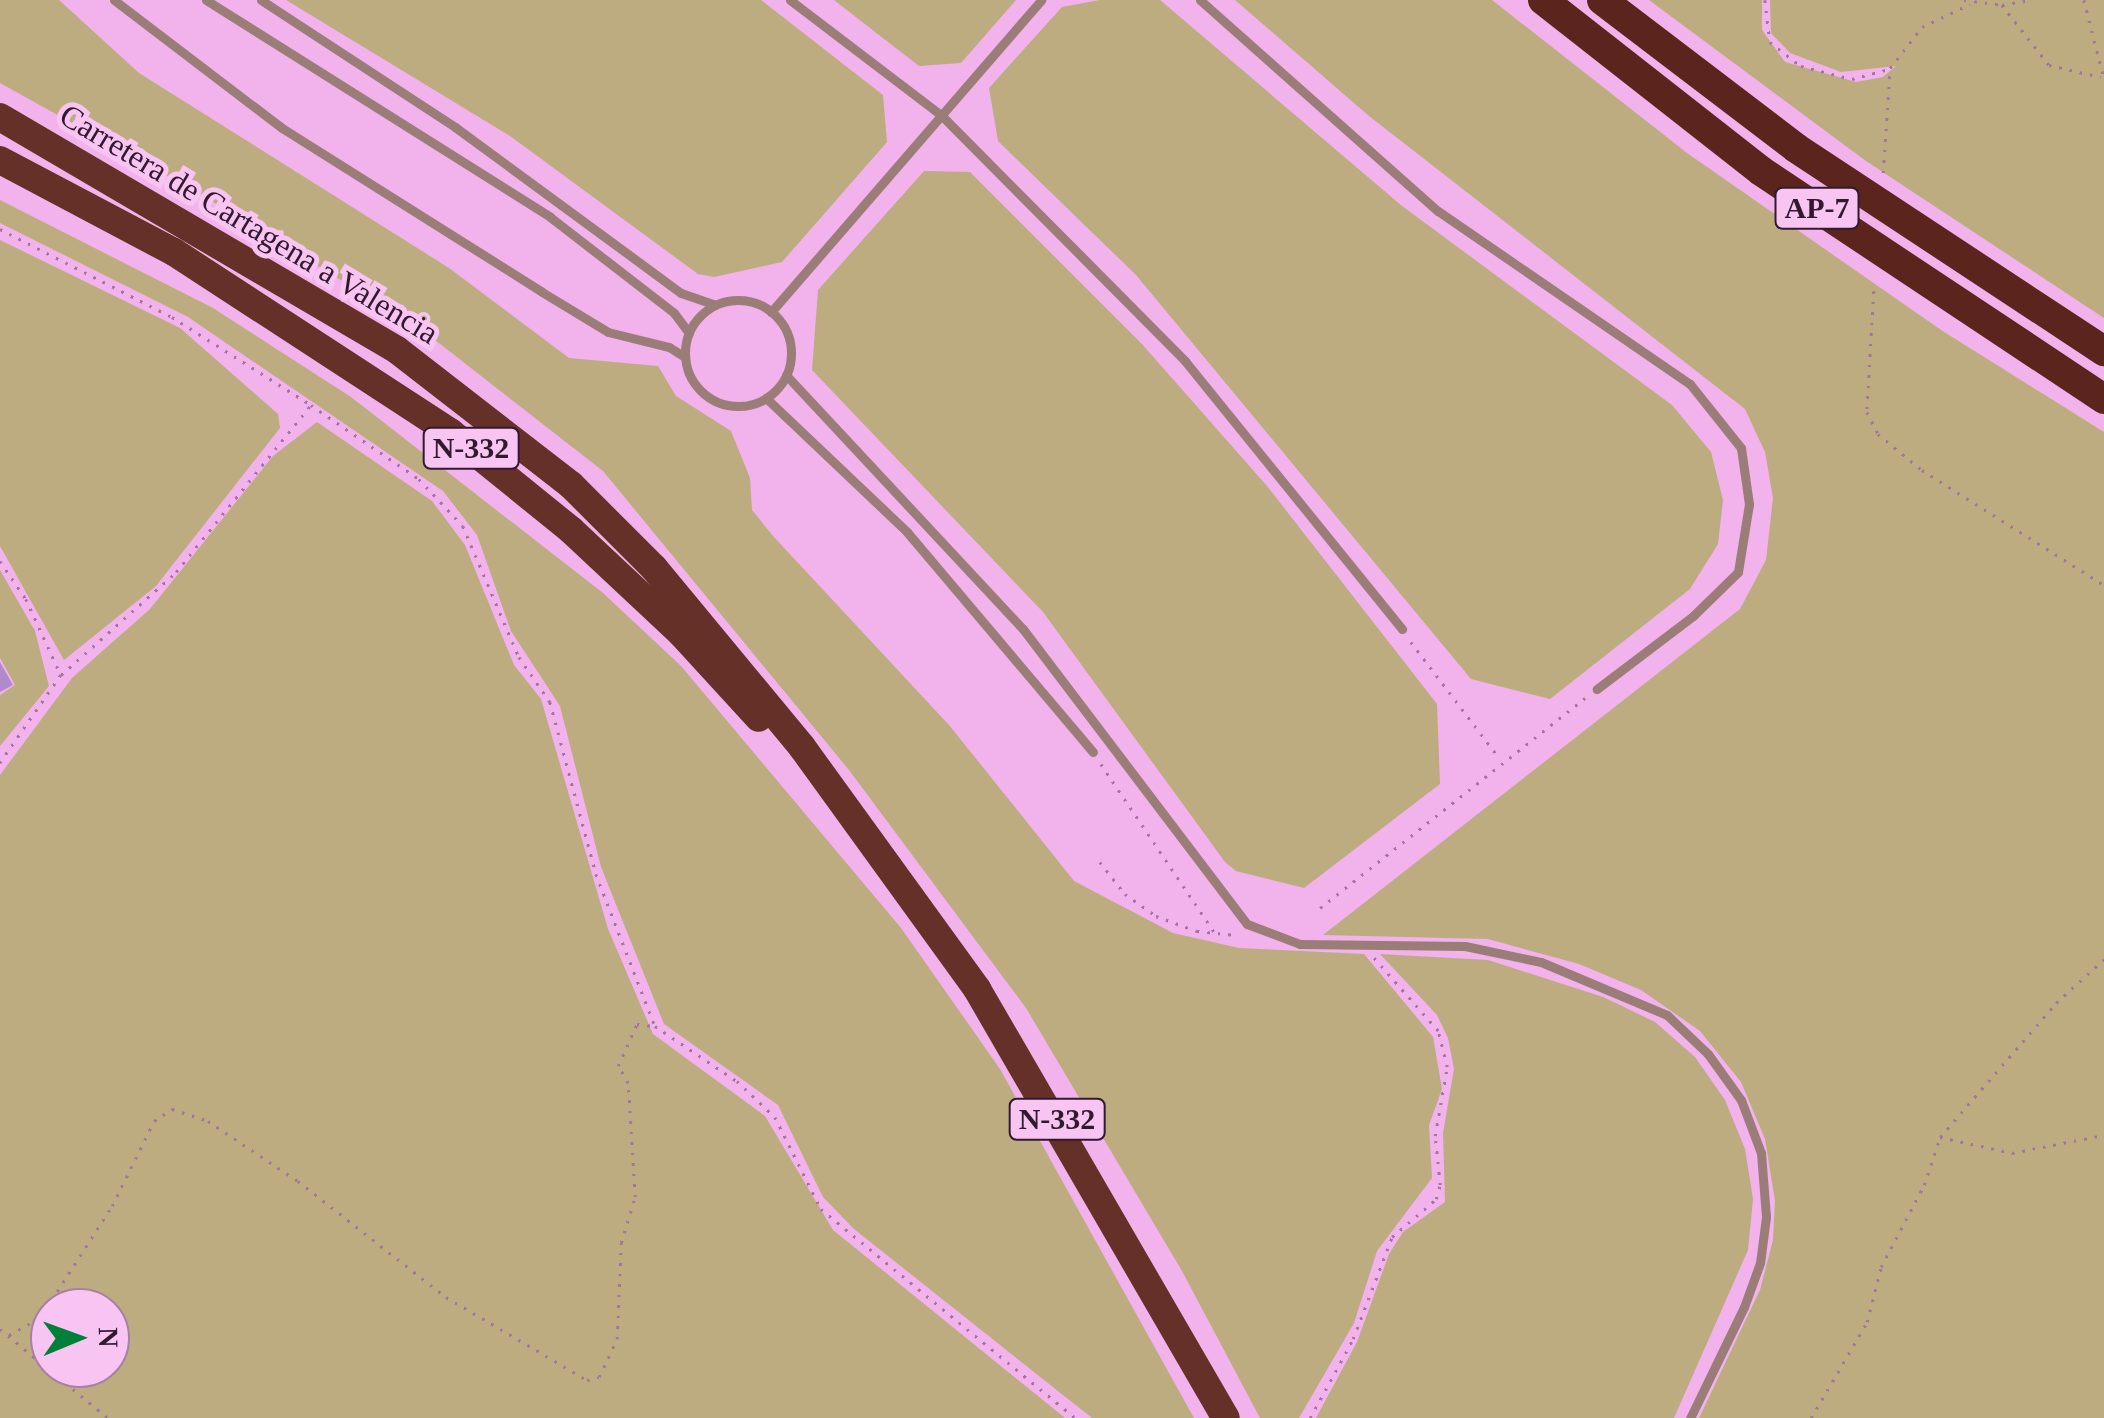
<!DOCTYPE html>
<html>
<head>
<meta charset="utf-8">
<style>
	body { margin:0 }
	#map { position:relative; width:2104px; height:1418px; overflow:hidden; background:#f2b2eb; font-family:"Times New Roman",serif }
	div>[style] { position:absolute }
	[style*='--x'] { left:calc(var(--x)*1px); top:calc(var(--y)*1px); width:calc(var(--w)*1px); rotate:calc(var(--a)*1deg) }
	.green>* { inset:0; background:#bcac7f }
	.building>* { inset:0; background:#b18ace }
	.path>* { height:2.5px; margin-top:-1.25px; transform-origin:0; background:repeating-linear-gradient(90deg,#a4749f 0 2.5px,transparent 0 10.5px) }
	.service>* { height:9px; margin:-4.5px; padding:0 4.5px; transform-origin:4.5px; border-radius:4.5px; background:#9a7d77 }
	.service>.ring { margin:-4.5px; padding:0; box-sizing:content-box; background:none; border:9px solid #9a7d77; border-radius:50% }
	.trunk>* { height:28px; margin:-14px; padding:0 14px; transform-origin:14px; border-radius:14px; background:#643028 }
	.motorway>* { height:30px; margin:-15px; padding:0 15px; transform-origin:15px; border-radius:15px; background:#5b241d }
	span { translate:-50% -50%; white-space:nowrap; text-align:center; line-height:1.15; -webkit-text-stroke:10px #f8c4f2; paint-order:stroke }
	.shield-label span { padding:2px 8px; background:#f8c4f2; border:2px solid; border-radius:8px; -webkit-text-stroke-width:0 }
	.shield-label { font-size:30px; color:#31192f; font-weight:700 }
	.street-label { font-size:32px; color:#31192f }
	.north { position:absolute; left:30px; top:1288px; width:100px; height:100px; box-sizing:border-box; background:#f8c4f2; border:2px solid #a880a4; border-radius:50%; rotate:89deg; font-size:28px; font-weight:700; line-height:40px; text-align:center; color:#31192f }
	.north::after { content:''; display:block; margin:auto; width:35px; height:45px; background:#007f38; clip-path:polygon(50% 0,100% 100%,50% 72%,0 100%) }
</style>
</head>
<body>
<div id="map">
	<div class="green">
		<div style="clip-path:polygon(0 0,59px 0,139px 73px,449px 268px,569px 358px,658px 366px,676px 396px,731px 431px,750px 478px,752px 510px,773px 536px,949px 725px,1074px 881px,1173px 933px,1239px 948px,1364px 954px,1433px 1037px,1442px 1089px,1429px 1125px,1432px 1178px,1377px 1251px,1354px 1323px,1299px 1418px,1260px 1418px,1182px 1271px,1026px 1008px,849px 770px,603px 471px,421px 329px,200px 194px,0 83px)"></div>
		<div style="clip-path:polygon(286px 0,761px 0,883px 95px,887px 142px,782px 262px,714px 277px,698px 274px,510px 136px)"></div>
		<div style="clip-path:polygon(834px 0,1016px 0,961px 63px,919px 66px)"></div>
		<div style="clip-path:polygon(1100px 0,1160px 0,1402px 206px,1672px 405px,1711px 452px,1723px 500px,1718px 544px,1690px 589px,1550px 699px,1471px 679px,1136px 275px,998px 141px,989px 88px,1062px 7px)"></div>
		<div style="clip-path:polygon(1235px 0,1492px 0,1687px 153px,1941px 330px,2104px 432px,2104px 1418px,1699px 1418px,1760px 1290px,1773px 1240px,1775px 1201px,1765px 1139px,1741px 1082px,1700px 1031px,1641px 990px,1579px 964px,1488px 939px,1323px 935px,1740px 609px,1766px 560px,1773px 498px,1765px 452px,1745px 409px,1369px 116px)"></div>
		<div style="clip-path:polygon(1649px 0,1762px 0,1762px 30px,1785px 62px,1856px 82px,1883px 77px,1896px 66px,1841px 72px,1790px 53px,1771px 33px,1770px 0,2104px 0,2104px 318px,1866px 161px)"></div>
		<div style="clip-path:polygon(924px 171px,970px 172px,1141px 343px,1267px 486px,1437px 704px,1440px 784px,1304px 888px,1236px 871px,1225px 862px,1043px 612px,812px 370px,818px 290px)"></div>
		<div style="clip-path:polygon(0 200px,213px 308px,351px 397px,603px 593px,681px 666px,901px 928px,1000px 1069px,1194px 1418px,1092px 1418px,854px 1229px,823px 1197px,778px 1105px,664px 1024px,601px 867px,560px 706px,511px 631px,477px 535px,443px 491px,188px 317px,0 223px)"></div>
		<div style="clip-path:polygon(0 240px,180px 328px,278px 414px,280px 428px,156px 586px,64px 660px,0 546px)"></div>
		<div style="clip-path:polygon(evenodd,317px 422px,432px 501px,465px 545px,514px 665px,541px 699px,608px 929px,653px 1034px,765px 1116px,833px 1230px,1065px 1418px,0 1418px,0 775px,72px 678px,150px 609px,273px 456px,317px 422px,110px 1308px,110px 1368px,50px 1368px,50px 1308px,110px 1308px)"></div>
		<div style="clip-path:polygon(0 570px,35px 631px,49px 686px,0 746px,0 695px,15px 685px,0 658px)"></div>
		<div style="clip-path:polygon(1380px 954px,1488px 960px,1603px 997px,1655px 1022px,1695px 1057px,1725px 1100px,1745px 1149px,1753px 1199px,1748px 1250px,1674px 1418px,1316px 1418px,1357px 1342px,1389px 1254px,1403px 1232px,1445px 1202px,1443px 1133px,1454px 1069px,1448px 1038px,1437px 1015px)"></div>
	</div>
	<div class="building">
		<div style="clip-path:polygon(0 662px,13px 685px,0 692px)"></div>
	</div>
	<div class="path">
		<div style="--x:1765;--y:0;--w:42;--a:83.2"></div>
		<div style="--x:1770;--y:42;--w:39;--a:38"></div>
		<div style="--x:1801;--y:66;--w:53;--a:14.3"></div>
		<div style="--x:1852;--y:79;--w:38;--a:-15"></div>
		<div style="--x:1964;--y:0;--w:38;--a:7"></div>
		<div style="--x:2002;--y:5;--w:76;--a:51.9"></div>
		<div style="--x:2049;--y:65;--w:53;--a:13"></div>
		<div style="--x:2084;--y:0;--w:81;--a:75.6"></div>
		<div style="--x:2002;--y:5;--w:27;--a:-10"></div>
		<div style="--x:1883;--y:173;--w:105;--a:-86.2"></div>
		<div style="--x:1890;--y:68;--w:52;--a:-52"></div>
		<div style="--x:1922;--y:27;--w:53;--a:-25.6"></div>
		<div style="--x:0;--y:229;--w:193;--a:27.1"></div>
		<div style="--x:172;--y:317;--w:165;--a:32.3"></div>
		<div style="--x:311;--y:405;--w:131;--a:34.4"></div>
		<div style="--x:419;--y:479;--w:64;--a:46.9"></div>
		<div style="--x:463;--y:526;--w:142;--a:66.9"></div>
		<div style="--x:519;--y:657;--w:55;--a:55.4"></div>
		<div style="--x:550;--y:702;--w:178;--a:75"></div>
		<div style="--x:596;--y:874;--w:163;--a:68.8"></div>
		<div style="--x:655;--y:1026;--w:99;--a:33.9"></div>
		<div style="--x:737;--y:1081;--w:52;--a:43.5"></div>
		<div style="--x:775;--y:1117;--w:103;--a:63.4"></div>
		<div style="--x:821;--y:1209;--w:329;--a:39.4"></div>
		<div style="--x:1874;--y:291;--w:121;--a:93.3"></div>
		<div style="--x:1867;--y:412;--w:25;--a:63"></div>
		<div style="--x:1878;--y:434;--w:57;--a:39.3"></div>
		<div style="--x:1922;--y:470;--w:215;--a:32.3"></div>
		<div style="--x:0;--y:561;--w:46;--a:55.6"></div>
		<div style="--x:26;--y:599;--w:84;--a:65.3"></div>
		<div style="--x:61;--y:675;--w:107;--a:124.7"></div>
		<div style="--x:1411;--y:642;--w:147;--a:52.7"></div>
		<div style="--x:61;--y:675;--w:154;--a:-41.8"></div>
		<div style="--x:176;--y:572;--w:213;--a:-51.1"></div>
		<div style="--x:1101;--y:764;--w:204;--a:56"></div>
		<div style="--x:1100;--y:862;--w:41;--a:52"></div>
		<div style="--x:1125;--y:894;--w:38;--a:35"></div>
		<div style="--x:1156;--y:916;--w:44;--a:20.1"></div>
		<div style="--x:1197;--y:931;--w:39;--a:6"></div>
		<div style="--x:1320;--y:908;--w:338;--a:-38.4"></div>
		<div style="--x:1940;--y:1137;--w:74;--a:12.5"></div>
		<div style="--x:2012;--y:1153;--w:94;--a:-11.1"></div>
		<div style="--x:0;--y:1329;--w:140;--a:39.5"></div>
		<div style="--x:9;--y:1335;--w:35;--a:-29"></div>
		<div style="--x:40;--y:1318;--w:133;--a:-57.3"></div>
		<div style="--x:112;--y:1206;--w:95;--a:-63.7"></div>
		<div style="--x:154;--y:1121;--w:22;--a:-34"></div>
		<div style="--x:172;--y:1109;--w:38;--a:18"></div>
		<div style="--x:208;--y:1121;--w:108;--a:33.7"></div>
		<div style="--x:298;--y:1181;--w:188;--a:38.1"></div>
		<div style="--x:446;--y:1297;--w:164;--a:30.5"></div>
		<div style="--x:587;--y:1380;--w:12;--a:-14"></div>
		<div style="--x:599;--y:1377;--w:42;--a:-64.7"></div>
		<div style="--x:617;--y:1339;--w:96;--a:-87.6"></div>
		<div style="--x:621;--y:1243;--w:48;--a:-73.1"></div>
		<div style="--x:635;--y:1197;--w:114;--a:-93.5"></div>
		<div style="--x:628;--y:1083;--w:20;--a:-120"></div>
		<div style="--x:618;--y:1066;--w:46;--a:-65.7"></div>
		<div style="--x:637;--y:1024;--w:16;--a:7"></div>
		<div style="--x:1310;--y:1418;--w:90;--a:-61.4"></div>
		<div style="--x:1353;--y:1339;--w:109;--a:-69.1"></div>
		<div style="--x:1392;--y:1237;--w:58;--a:-40.8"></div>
		<div style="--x:1436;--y:1199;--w:15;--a:-74"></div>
		<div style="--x:1440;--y:1185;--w:49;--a:-95.8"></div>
		<div style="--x:1435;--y:1136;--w:70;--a:-80.1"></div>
		<div style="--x:1447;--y:1067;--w:37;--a:-104"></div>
		<div style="--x:1438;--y:1031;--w:98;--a:-131.3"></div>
		<div style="--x:1811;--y:1418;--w:111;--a:-59.7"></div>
		<div style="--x:1867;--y:1322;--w:57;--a:-75.7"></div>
		<div style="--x:1881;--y:1267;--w:93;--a:-62.3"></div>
		<div style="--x:1924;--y:1185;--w:51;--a:-71.6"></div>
		<div style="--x:1940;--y:1137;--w:177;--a:-49.1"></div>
		<div style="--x:2056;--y:1003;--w:65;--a:-42.5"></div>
	</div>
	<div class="service">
		<div style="--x:114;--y:0;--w:211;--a:37.3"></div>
		<div style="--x:282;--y:128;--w:307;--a:32.2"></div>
		<div style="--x:542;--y:292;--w:77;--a:31.2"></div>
		<div style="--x:608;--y:332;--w:63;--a:13.8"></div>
		<div style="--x:669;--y:347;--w:19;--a:32"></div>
		<div style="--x:206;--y:0;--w:407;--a:32.2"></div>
		<div style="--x:550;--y:217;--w:157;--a:37.7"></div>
		<div style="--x:674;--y:313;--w:25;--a:53"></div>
		<div style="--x:261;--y:0;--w:232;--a:33.2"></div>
		<div style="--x:455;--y:127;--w:280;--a:36.3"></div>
		<div style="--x:681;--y:293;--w:36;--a:19"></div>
		<div style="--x:790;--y:0;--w:191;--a:37.3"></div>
		<div style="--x:942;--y:116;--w:345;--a:45.2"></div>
		<div style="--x:1185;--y:361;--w:345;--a:51"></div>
		<div style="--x:1200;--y:0;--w:318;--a:41.6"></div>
		<div style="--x:1438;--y:211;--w:306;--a:34.5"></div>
		<div style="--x:1690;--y:384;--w:82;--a:51.4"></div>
		<div style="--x:1741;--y:448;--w:57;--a:81.9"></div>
		<div style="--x:1749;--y:504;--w:69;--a:99.2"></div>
		<div style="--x:1738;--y:572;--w:63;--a:135.6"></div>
		<div style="--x:1693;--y:616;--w:121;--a:142.8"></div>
		<div class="ring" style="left:685px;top:300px;width:97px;height:97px"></div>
		<div style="--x:771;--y:312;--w:413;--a:-49.1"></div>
		<div style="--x:786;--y:375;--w:347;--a:47"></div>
		<div style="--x:1023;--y:629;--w:370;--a:52.8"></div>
		<div style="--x:1247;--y:924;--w:57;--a:20.7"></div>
		<div style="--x:1300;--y:944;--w:165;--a:0.7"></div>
		<div style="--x:1465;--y:946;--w:78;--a:11.9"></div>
		<div style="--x:1541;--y:962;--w:137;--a:22.8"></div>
		<div style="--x:1667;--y:1015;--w:57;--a:43.6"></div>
		<div style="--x:1708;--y:1054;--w:57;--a:54.3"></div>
		<div style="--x:1741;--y:1100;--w:57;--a:69.3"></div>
		<div style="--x:1761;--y:1153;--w:64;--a:85.5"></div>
		<div style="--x:1766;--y:1217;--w:46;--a:97.4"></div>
		<div style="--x:1760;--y:1263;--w:47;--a:110"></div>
		<div style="--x:1744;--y:1307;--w:123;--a:115.9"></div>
		<div style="--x:766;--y:398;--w:195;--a:43.5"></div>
		<div style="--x:907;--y:532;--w:288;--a:49.8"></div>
	</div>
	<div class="trunk">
		<div style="--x:0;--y:117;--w:460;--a:30.4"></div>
		<div style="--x:397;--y:350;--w:220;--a:37.8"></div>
		<div style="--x:571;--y:485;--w:117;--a:45"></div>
		<div style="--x:654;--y:568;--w:232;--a:50.4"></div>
		<div style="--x:802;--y:747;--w:299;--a:54.1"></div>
		<div style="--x:977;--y:989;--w:496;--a:59.9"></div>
		<div style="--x:0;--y:160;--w:197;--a:27.9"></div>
		<div style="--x:174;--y:252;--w:330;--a:33.1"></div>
		<div style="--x:450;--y:432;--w:156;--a:39"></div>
		<div style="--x:571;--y:530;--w:151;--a:43.1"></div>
		<div style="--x:681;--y:633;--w:115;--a:47.5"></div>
	</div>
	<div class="motorway">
		<div style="--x:1543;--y:0;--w:277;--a:38.1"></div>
		<div style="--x:1761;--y:171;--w:412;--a:33.6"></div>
		<div style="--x:1602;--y:0;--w:244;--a:37.3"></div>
		<div style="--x:1796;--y:148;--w:369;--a:33.4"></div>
	</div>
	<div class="shield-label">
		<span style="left:1817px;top:208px">AP-7</span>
		<span style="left:471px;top:448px">N-332</span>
		<span style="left:1057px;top:1119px">N-332</span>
	</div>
	<div class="street-label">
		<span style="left:249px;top:224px;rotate:31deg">Carretera de Cartagena a Valencia</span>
	</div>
	<div class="north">N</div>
</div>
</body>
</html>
